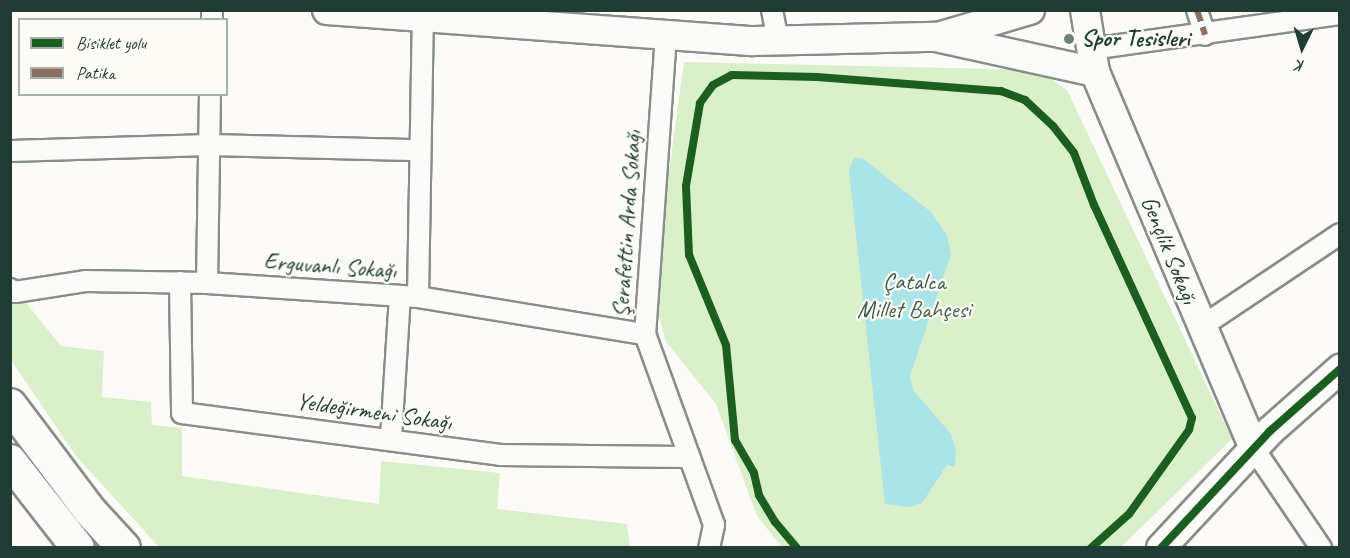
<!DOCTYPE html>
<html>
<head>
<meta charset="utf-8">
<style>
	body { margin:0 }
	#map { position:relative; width:1350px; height:558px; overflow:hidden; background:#fcfbf8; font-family:Caveat,sans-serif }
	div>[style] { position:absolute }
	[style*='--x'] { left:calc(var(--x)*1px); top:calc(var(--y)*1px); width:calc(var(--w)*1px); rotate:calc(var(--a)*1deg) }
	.green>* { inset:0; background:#d9f0ca }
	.water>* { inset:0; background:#abe4e6 }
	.roads { filter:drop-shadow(2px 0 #888d8a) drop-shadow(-2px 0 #888d8a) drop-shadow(0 2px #888d8a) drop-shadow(0 -2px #888d8a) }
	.street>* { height:20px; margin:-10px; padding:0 10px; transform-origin:10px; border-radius:10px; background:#fbfbf9 }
	.secondary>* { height:28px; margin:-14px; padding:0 14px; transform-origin:14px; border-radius:14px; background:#fbfbf9 }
	.primary>* { height:32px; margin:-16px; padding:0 16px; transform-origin:16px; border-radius:16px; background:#fbfbf9 }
	.quiet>* { height:6px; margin-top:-3px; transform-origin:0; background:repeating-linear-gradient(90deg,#8d6e63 0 12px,transparent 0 18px) }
	.cycleway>* { height:8px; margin:-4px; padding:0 4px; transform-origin:4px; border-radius:4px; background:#1b5e20 }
	.dots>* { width:16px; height:16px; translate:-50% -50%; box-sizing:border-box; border:3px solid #fdfcf7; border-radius:50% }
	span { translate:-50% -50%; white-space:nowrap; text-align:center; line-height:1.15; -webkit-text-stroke:4.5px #fdfcf7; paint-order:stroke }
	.poi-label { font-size:24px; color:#1f3d34; font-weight:700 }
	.left { translate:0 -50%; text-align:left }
	.street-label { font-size:24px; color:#1f3d34 }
	.park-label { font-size:24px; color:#3f5f4a }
	.frame { position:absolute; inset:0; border:12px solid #1f3d34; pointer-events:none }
	.legend { position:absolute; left:18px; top:18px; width:210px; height:78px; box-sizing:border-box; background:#fdfcf7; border:2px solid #a4b0a9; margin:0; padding:8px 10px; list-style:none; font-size:18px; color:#1f3d34 }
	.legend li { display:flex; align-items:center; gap:12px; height:30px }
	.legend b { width:30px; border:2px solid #a4b0a9 }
	.north { position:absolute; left:1272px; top:18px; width:60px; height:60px; -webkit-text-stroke:4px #fdfcf7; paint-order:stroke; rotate:185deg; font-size:16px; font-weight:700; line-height:24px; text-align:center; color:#1f3d34 }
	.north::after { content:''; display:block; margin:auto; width:21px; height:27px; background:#1f3d34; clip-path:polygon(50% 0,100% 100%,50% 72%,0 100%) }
</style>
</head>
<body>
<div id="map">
	<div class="green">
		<div style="clip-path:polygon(684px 62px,1038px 70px,1067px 90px,1232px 439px,1121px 547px,782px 547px,757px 516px,716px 404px,666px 342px,658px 312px,660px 237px)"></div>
		<div style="clip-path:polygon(10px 294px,27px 304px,61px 346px,104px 351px,102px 397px,151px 402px,152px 425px,182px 428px,182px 476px,379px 504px,381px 461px,500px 473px,497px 509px,627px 524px,630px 547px,159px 547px,76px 456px,11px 360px)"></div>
	</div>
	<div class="water">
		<div style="clip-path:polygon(854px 158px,862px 158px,931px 212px,947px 235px,951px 254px,910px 376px,913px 390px,951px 434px,956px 450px,955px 467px,947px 465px,922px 503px,910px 507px,885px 504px,849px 170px)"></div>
	</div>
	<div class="roads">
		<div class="street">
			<div style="--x:772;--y:10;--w:32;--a:79"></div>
			<div style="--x:1197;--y:10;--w:26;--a:72"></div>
			<div style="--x:212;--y:20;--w:10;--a:-90"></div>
			<div style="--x:666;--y:35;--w:300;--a:94"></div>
			<div style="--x:645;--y:334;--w:203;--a:70.1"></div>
			<div style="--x:714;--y:525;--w:24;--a:102"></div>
			<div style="--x:1091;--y:49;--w:251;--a:-8"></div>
			<div style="--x:10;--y:151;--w:200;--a:-1.7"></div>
			<div style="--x:210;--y:145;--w:210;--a:1.4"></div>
			<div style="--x:180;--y:282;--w:131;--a:89.1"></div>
			<div style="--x:182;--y:413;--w:321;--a:7.5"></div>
			<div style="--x:500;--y:455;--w:189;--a:0.6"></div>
			<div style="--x:207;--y:283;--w:189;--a:-89.1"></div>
			<div style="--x:10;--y:289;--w:6;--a:31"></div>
			<div style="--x:15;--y:292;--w:71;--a:-8.9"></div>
			<div style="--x:85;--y:281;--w:122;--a:0.9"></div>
			<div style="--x:207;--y:283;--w:211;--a:3.8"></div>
			<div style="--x:418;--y:297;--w:230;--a:9.3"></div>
			<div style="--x:418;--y:297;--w:279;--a:-89"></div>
			<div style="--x:1201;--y:327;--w:167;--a:-33.8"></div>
			<div style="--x:391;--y:438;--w:142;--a:-86.4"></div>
			<div style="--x:1254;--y:449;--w:120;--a:55.9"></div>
		</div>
		<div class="secondary">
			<div style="--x:327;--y:10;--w:427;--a:4.2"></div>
			<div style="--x:753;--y:41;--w:183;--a:-1.3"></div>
			<div style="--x:936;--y:37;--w:163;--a:12.4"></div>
			<div style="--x:1085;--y:10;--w:63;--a:80.8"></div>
			<div style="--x:1095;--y:72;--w:409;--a:67.1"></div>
			<div style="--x:938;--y:37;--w:96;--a:-16.4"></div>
			<div style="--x:1161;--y:548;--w:160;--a:-47"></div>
			<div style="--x:1270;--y:431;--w:94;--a:-41.5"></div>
		</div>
		<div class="primary">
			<div style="--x:10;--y:405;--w:133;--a:53"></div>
			<div style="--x:90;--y:511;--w:50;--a:47.4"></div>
			<div style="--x:10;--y:461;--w:110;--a:52"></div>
		</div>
	</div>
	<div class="quiet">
		<div style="--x:1197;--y:10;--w:26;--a:72"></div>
	</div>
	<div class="cycleway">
		<div style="--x:797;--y:548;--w:34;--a:-130"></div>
		<div style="--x:775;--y:522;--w:31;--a:-121"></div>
		<div style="--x:759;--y:495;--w:23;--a:-103"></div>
		<div style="--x:754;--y:473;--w:38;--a:-120"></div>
		<div style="--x:735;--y:440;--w:95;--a:-95.4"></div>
		<div style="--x:726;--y:345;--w:97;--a:-112.3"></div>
		<div style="--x:689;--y:255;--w:69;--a:-92.5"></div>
		<div style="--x:686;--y:186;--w:84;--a:-80.4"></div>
		<div style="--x:700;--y:103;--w:22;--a:-54"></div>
		<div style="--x:713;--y:85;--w:21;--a:-28"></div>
		<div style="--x:732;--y:75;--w:85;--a:1.3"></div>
		<div style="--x:817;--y:77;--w:185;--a:4.4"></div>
		<div style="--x:1001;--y:91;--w:26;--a:21"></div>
		<div style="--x:1025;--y:100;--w:38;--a:43"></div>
		<div style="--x:1053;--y:126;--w:34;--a:52"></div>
		<div style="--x:1074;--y:153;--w:56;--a:69"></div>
		<div style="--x:1094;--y:205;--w:234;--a:65.3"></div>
		<div style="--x:1192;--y:418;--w:12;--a:104"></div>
		<div style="--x:1189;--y:430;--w:103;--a:125.5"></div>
		<div style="--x:1129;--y:514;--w:51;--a:138.2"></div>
		<div style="--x:1161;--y:548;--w:160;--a:-47"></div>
		<div style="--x:1270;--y:431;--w:94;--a:-41.5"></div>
	</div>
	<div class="dots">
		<div style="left:1069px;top:39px;background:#6c8079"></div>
	</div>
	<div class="poi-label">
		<span class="left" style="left:1081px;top:39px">Spor Tesisleri</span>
	</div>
	<div class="street-label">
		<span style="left:627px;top:224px;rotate:-86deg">Şerafettin Arda Sokağı</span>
		<span style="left:1169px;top:250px;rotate:68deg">Gençlik Sokağı</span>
		<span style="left:330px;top:266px;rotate:4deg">Erguvanlı Sokağı</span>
		<span style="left:374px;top:412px;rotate:8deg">Yeldeğirmeni Sokağı</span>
	</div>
	<div class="park-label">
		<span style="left:914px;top:296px">Çatalca<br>Millet Bahçesi</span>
	</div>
	<div class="frame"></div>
	<ul class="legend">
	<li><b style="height:8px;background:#1b5e20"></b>Bisiklet yolu</li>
	<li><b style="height:8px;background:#8d6e63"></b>Patika</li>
	</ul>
	<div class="north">K</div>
</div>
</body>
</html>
